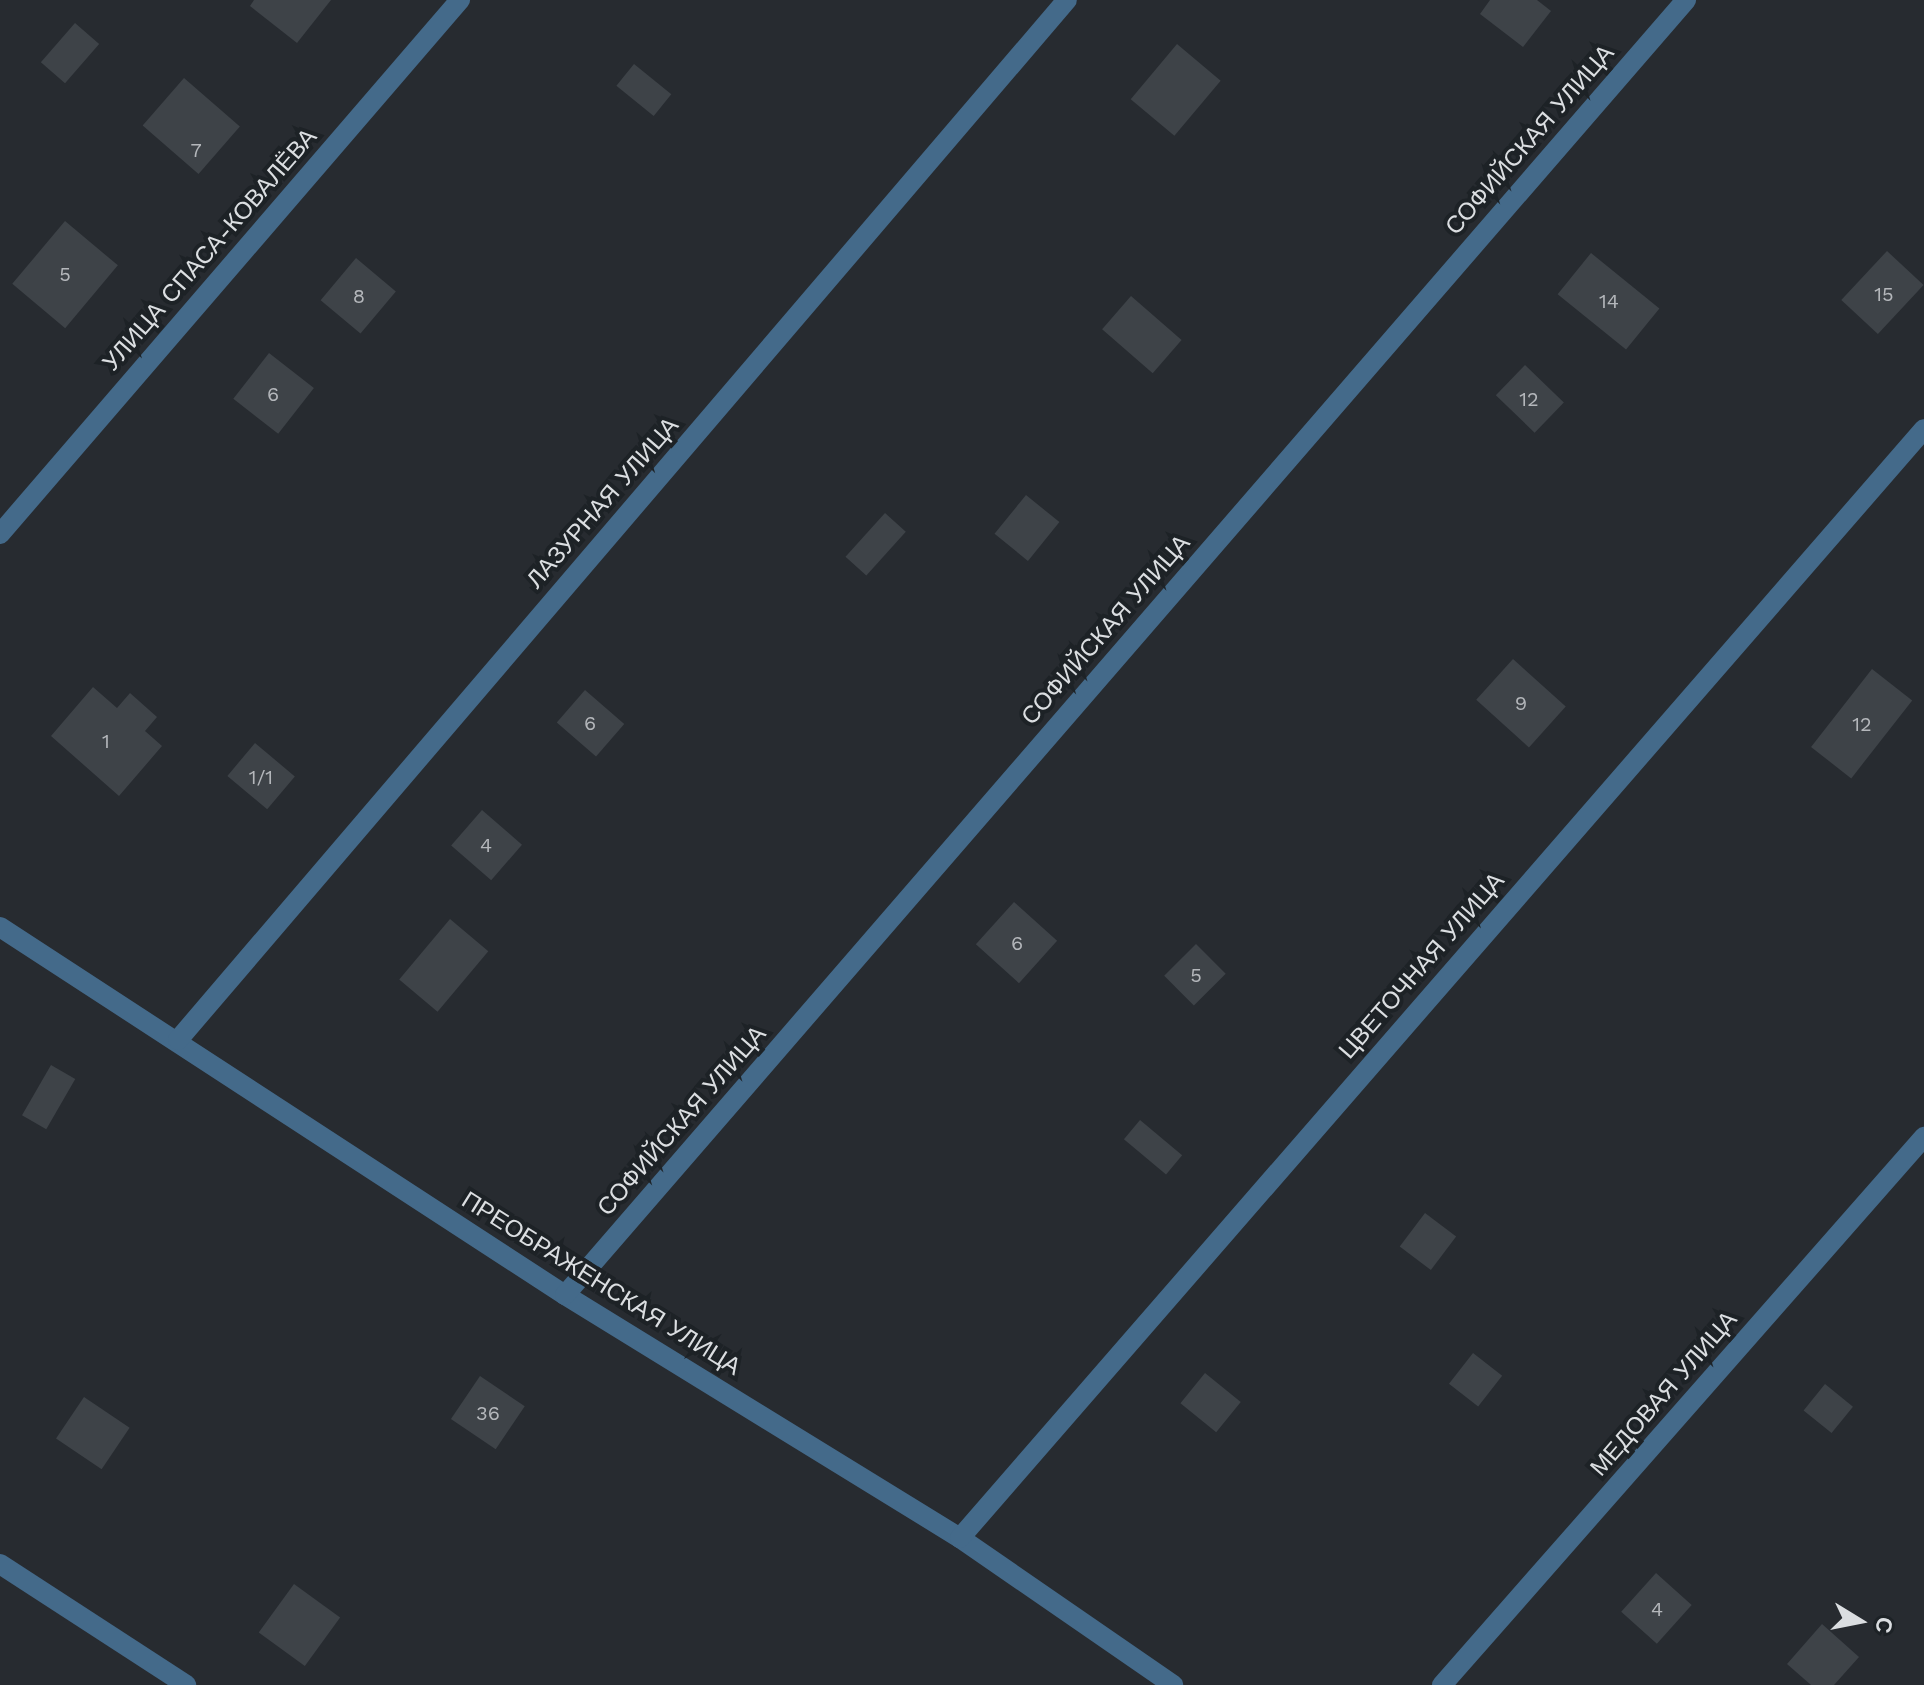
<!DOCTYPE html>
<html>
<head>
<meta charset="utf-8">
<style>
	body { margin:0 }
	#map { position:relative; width:1924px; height:1685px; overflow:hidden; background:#272b30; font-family:"Work Sans",sans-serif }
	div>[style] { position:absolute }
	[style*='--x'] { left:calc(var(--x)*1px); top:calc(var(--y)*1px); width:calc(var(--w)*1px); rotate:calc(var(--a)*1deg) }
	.building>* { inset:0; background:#3e4348; transform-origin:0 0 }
	.street>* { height:20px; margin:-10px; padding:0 10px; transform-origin:10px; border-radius:10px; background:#446a8a }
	span { translate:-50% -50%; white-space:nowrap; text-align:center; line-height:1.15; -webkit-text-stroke:8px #1d2226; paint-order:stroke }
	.number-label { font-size:20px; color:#b4b7bb }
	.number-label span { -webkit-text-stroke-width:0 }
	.street-label { font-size:24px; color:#dbdee1 }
	.north { position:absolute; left:1820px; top:1581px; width:80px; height:80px; -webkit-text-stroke:6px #1d2226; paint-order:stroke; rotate:100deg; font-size:22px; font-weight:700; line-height:32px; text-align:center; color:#dbdee1 }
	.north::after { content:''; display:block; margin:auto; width:28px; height:36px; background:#dbdee1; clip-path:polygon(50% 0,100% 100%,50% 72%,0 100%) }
</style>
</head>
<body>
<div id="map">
	<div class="building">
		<div style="clip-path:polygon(254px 0,331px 0,297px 43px,250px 6px)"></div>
		<div style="clip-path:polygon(1490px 0,1537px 0,1551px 11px,1523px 47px,1480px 14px)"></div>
		<div style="left:75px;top:23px;width:32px;height:52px;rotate:41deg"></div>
		<div style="left:1177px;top:44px;width:57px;height:72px;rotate:40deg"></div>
		<div style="left:634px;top:64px;width:48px;height:28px;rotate:39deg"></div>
		<div style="left:184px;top:78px;width:74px;height:63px;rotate:41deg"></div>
		<div style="left:65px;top:221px;width:69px;height:82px;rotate:40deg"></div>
		<div style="left:1887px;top:251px;width:50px;height:67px;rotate:43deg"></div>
		<div style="left:1591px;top:253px;width:88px;height:53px;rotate:39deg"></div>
		<div style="left:356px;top:258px;width:52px;height:55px;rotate:40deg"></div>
		<div style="left:1131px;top:296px;width:67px;height:44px;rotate:41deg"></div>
		<div style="left:269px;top:353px;width:57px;height:58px;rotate:38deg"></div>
		<div style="left:1525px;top:365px;width:54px;height:42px;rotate:44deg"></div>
		<div style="left:1026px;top:495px;width:43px;height:50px;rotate:39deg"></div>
		<div style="left:885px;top:513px;width:28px;height:59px;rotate:42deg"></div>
		<div style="left:1513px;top:659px;width:71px;height:55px;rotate:42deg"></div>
		<div style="left:1872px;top:669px;width:51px;height:99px;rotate:38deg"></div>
		<div style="clip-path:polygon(93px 687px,117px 708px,130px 693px,157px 717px,145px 731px,162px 746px,119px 796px,51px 736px)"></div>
		<div style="left:585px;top:690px;width:52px;height:43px;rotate:41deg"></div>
		<div style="left:255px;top:743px;width:52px;height:43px;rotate:40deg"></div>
		<div style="left:482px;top:810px;width:53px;height:47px;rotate:41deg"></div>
		<div style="left:1014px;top:902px;width:58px;height:57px;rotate:42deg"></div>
		<div style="left:450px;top:919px;width:50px;height:79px;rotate:40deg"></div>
		<div style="left:1196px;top:944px;width:42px;height:45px;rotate:45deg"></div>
		<div style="left:51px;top:1065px;width:28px;height:58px;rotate:30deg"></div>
		<div style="left:1140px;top:1120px;width:55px;height:25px;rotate:40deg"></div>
		<div style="left:1425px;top:1213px;width:39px;height:42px;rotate:37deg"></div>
		<div style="left:1473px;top:1353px;width:37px;height:39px;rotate:38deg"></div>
		<div style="left:1205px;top:1373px;width:46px;height:39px;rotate:39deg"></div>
		<div style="left:480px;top:1376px;width:54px;height:52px;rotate:34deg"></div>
		<div style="left:1825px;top:1384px;width:36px;height:34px;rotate:39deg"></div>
		<div style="left:84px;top:1397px;width:55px;height:50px;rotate:34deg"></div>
		<div style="left:1656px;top:1573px;width:48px;height:52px;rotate:42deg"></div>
		<div style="left:294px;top:1584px;width:57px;height:60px;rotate:36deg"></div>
		<div style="clip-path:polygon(1822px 1624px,1859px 1657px,1834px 1685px,1811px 1685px,1787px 1664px)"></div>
	</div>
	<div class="street">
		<div style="--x:0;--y:534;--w:705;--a:-49.26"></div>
		<div style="--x:0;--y:927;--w:674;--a:33.08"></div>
		<div style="--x:565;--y:1295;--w:464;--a:31.6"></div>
		<div style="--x:960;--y:1538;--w:259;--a:34.6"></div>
		<div style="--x:178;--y:1040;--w:1368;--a:-49.48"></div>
		<div style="--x:565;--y:1295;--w:1713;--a:-49.12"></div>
		<div style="--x:960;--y:1538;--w:1469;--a:-49"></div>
		<div style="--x:0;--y:1564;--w:222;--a:33"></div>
		<div style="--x:1442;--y:1685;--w:730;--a:-48.67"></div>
	</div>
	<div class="number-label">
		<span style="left:196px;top:150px">7</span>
		<span style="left:65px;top:274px">5</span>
		<span style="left:1884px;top:294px">15</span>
		<span style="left:359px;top:296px">8</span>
		<span style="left:1609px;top:301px">14</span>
		<span style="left:273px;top:394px">6</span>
		<span style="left:1529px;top:399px">12</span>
		<span style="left:1521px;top:703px">9</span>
		<span style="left:590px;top:723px">6</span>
		<span style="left:1862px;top:724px">12</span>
		<span style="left:106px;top:741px">1</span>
		<span style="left:261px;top:777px">1/1</span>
		<span style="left:486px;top:845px">4</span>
		<span style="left:1017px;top:943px">6</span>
		<span style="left:1196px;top:975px">5</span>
		<span style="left:488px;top:1413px">36</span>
		<span style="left:1657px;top:1609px">4</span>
	</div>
	<div class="street-label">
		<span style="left:1530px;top:140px;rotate:-49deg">СОФИЙСКАЯ УЛИЦА</span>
		<span style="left:210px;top:250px;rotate:-49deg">УЛИЦА СПАСА-КОВАЛЁВА</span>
		<span style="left:603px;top:503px;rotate:-49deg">ЛАЗУРНАЯ УЛИЦА</span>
		<span style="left:1106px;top:630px;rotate:-49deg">СОФИЙСКАЯ УЛИЦА</span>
		<span style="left:1422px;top:966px;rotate:-49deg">ЦВЕТОЧНАЯ УЛИЦА</span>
		<span style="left:682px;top:1121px;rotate:-49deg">СОФИЙСКАЯ УЛИЦА</span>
		<span style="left:601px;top:1284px;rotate:32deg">ПРЕОБРАЖЕНСКАЯ УЛИЦА</span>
		<span style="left:1664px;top:1394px;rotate:-49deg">МЕДОВАЯ УЛИЦА</span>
	</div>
	<div class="north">С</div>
</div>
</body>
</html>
